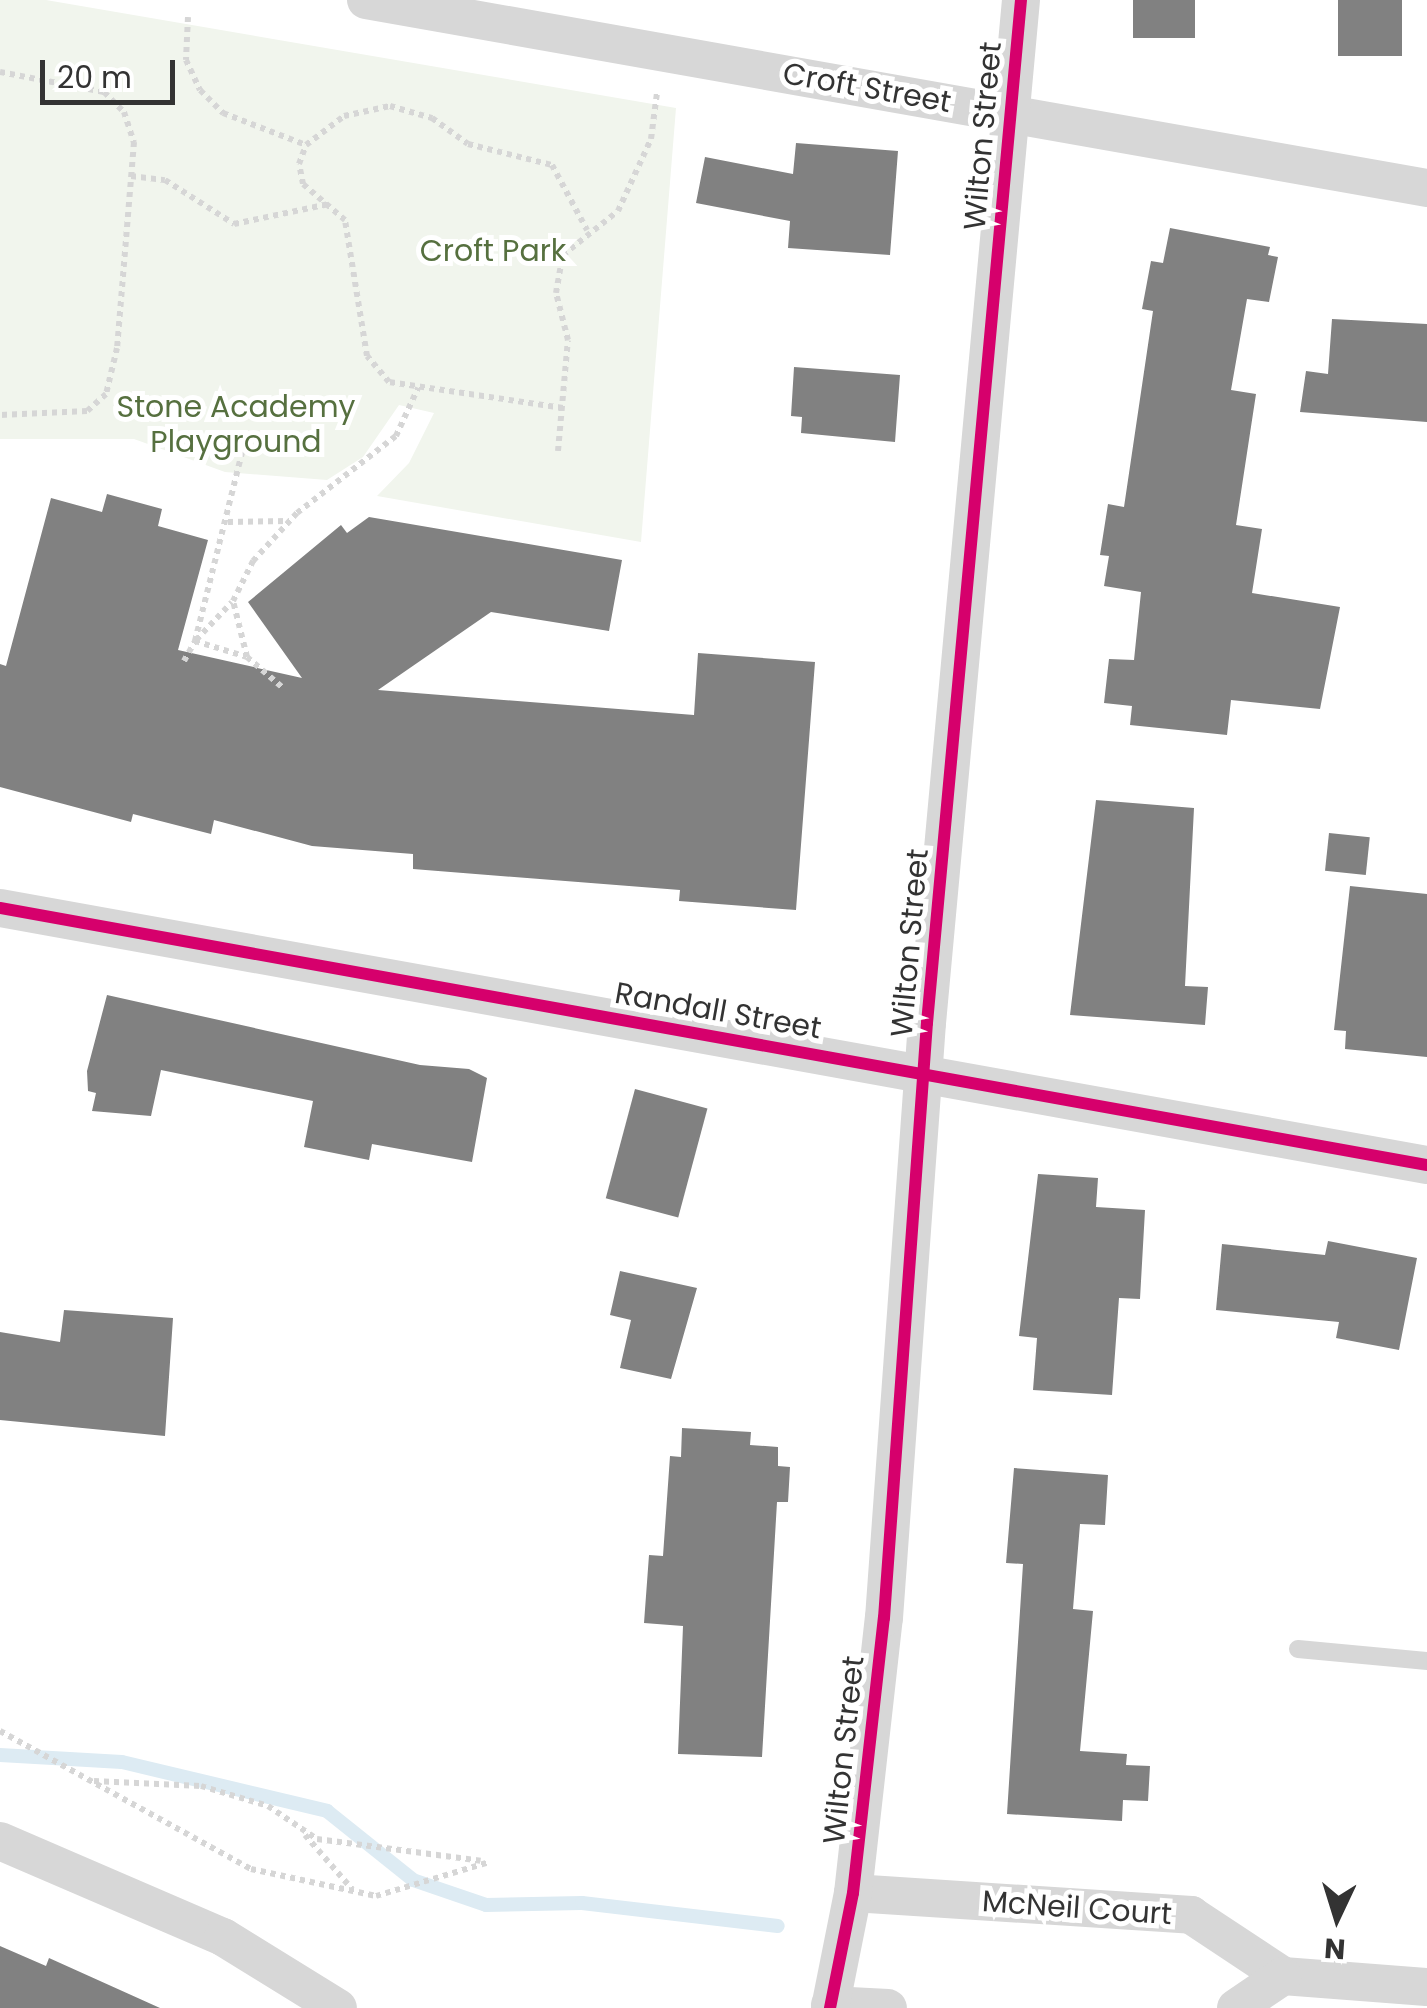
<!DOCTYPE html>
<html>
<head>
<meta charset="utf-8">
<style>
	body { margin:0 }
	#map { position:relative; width:1427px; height:2008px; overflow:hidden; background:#fff; font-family:Poppins,sans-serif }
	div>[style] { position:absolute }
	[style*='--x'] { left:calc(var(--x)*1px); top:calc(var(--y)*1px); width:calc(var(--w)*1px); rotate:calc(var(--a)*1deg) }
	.green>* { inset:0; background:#f1f5ed }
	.stream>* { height:14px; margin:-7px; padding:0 7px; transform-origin:7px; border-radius:7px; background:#ddebf3 }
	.building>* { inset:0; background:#818181; transform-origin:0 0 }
	.path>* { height:6px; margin-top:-3px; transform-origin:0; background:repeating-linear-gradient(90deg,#d6d6d6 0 5px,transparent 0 10px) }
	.lane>* { height:18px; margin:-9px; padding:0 9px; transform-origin:9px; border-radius:9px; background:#d7d7d7 }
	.street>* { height:38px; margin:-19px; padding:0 19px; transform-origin:19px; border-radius:19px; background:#d7d7d7 }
	.cycleway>* { height:12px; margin:-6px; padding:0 6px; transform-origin:6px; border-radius:6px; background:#d6006c }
	span { translate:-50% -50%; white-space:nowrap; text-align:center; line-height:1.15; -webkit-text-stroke:10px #fff; paint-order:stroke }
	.street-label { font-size:30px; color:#333 }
	.park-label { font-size:30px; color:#56703f }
	.north { position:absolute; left:1287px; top:1868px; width:100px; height:100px; -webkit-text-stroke:8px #fff; paint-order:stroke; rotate:184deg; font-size:28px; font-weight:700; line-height:40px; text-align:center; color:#333 }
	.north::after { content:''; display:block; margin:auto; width:35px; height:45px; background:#333; clip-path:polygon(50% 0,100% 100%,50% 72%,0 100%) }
	.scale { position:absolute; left:40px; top:60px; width:135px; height:45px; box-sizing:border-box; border:5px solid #333; border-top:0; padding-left:12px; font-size:30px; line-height:35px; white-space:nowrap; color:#333; -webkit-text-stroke:8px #fff; paint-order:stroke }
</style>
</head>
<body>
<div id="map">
	<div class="green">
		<div style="clip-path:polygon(0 0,46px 0,676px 108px,641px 542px,377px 496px,409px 463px,434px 413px,399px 405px,363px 457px,327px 480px,225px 472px,134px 439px,0 439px)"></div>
	</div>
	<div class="stream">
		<div style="--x:0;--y:1755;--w:122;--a:3.3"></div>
		<div style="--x:122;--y:1762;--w:211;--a:13.4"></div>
		<div style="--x:327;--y:1811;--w:110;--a:38.7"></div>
		<div style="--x:413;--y:1880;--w:77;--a:18.9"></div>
		<div style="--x:486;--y:1905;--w:96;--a:-1.2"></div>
		<div style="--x:582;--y:1903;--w:197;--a:6.7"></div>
	</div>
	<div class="building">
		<div style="left:1133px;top:0;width:62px;height:38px"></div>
		<div style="left:1338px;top:0;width:64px;height:56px"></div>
		<div style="clip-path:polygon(796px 143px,898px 151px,890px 255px,788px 248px,790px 221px,696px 203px,705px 157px,793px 174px)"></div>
		<div style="clip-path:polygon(1170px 228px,1270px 247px,1268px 255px,1278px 257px,1269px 302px,1247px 299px,1231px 390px,1256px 394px,1236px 525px,1262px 529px,1252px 593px,1340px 607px,1320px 709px,1231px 700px,1227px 735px,1130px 725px,1132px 706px,1104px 703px,1109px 659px,1134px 660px,1141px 592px,1104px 586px,1109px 556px,1100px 555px,1108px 504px,1124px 507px,1153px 311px,1142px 309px,1151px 261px,1163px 263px)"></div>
		<div style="clip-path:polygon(1332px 319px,1427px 324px,1427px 422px,1300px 412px,1306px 371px,1328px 374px)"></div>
		<div style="clip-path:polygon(794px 367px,900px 375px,895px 442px,801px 433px,802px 417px,791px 416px)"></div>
		<div style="clip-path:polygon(107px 494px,162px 509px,158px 526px,208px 540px,178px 650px,302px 678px,248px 602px,341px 525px,347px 533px,369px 517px,622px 560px,609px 631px,491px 612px,378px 690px,694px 715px,698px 653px,815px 662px,796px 910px,679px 901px,680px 890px,413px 869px,413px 854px,312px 846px,214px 820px,211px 834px,133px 814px,131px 822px,0 787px,0 664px,6px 666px,51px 498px,102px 512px)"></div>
		<div style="clip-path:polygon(1096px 800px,1194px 808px,1185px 986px,1208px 987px,1205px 1025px,1070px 1015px)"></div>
		<div style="left:1329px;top:833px;width:41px;height:38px;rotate:6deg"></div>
		<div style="clip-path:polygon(1350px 886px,1427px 894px,1427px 1057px,1345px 1049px,1346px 1031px,1334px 1030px)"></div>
		<div style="clip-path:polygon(107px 995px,420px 1065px,469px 1069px,487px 1078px,472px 1162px,372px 1144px,369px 1160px,304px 1147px,313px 1101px,161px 1070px,151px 1116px,92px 1111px,96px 1093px,88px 1091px,87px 1071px)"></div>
		<div style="left:635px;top:1089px;width:75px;height:113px;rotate:15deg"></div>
		<div style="clip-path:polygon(1038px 1174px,1098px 1178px,1096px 1207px,1145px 1210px,1140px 1299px,1119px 1298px,1112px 1395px,1033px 1390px,1037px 1338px,1019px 1336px)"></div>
		<div style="clip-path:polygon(1328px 1241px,1417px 1258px,1399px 1350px,1336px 1338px,1339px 1322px,1216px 1310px,1222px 1244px,1325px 1255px)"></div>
		<div style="clip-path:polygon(620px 1271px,697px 1288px,671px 1379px,620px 1368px,631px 1320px,610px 1315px)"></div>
		<div style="clip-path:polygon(64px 1310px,173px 1318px,165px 1436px,0 1420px,0 1332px,60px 1342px)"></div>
		<div style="clip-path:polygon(682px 1428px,751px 1432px,750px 1445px,778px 1447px,778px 1466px,790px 1467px,788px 1502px,777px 1502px,762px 1757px,678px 1754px,683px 1626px,644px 1623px,649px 1555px,663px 1556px,670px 1456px,681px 1457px)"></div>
		<div style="clip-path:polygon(1014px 1468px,1108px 1475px,1105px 1525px,1080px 1524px,1073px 1609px,1093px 1611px,1080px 1751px,1127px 1754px,1126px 1765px,1150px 1766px,1148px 1801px,1123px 1800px,1122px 1821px,1007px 1814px,1023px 1564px,1006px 1563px)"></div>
		<div style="clip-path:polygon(0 1946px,46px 1966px,49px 1958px,160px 2008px,0 2008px)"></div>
	</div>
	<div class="path">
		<div style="--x:188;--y:17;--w:43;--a:92.7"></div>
		<div style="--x:186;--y:60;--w:33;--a:65"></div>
		<div style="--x:200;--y:90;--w:33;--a:45"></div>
		<div style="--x:223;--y:113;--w:89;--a:21.1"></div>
		<div style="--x:0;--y:72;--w:106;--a:10.9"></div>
		<div style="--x:104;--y:92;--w:28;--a:45"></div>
		<div style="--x:124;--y:112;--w:32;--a:72"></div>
		<div style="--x:134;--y:142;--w:207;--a:94.7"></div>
		<div style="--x:117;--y:348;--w:47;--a:103.4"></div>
		<div style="--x:106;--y:394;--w:25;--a:138"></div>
		<div style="--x:87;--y:411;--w:87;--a:177.4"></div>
		<div style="--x:131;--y:176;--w:34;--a:7"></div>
		<div style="--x:165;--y:180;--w:82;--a:32.5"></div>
		<div style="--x:234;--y:224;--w:97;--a:-11.9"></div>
		<div style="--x:563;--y:408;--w:176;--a:-171.5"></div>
		<div style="--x:389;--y:382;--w:34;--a:-130"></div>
		<div style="--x:367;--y:356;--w:138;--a:-99.2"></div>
		<div style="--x:345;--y:220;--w:55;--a:-139.4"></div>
		<div style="--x:303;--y:184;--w:20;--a:-101"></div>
		<div style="--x:299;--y:164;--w:20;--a:-70"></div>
		<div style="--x:306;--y:145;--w:48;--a:-37.3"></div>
		<div style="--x:344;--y:116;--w:47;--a:-12.3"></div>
		<div style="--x:390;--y:106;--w:44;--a:15.9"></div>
		<div style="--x:432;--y:118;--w:44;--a:35.8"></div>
		<div style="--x:468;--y:144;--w:87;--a:14"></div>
		<div style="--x:552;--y:165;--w:74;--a:61.7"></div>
		<div style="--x:558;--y:451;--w:111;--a:-84.9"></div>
		<div style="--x:568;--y:340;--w:49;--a:-104.3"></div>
		<div style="--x:556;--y:293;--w:39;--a:-80"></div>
		<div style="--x:563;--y:255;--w:70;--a:-38.7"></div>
		<div style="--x:618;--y:211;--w:79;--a:-65.4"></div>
		<div style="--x:651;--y:139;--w:46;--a:-82.6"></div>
		<div style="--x:228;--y:522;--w:61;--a:-0.9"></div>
		<div style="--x:196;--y:640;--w:52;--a:-46.5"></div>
		<div style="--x:195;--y:641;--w:202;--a:-76"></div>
		<div style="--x:247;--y:657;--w:58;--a:-104"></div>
		<div style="--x:233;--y:601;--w:45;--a:-63.4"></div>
		<div style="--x:253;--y:561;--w:65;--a:-47.5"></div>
		<div style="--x:297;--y:513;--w:125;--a:-37.9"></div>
		<div style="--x:396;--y:436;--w:53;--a:-65.4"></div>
		<div style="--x:184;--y:661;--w:23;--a:-61"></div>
		<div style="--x:195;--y:641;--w:54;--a:17.1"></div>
		<div style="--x:247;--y:657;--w:46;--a:40.6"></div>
		<div style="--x:0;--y:1731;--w:286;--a:28.8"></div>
		<div style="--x:251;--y:1869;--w:128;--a:12.2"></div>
		<div style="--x:376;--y:1896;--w:118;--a:-16.7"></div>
		<div style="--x:94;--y:1781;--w:107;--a:2.7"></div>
		<div style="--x:201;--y:1786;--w:70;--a:16.6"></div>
		<div style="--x:268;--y:1806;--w:59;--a:34"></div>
		<div style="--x:317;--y:1839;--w:165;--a:7.6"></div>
		<div style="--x:305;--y:1835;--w:72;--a:49"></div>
	</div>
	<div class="lane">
		<div style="--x:1298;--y:1649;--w:130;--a:5.3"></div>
	</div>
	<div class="street">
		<div style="--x:366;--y:0;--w:1078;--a:10.05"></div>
		<div style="--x:0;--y:908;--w:1450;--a:10.21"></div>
		<div style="--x:0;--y:1841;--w:243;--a:23.3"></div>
		<div style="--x:223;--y:1937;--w:135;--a:31.7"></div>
		<div style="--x:853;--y:1893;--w:339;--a:3.7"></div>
		<div style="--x:1191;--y:1915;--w:110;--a:33.5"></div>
		<div style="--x:1283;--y:1976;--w:144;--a:4.4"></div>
		<div style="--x:830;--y:2005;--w:58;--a:3"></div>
		<div style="--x:830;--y:2008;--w:117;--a:-78.7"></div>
		<div style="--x:853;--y:1893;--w:277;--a:-83.6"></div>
		<div style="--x:884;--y:1618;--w:597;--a:-85.87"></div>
		<div style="--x:927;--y:1023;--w:1027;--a:-84.75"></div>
		<div style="--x:1236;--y:2008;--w:57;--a:-34.2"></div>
	</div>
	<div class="cycleway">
		<div style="--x:0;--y:908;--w:1450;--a:10.21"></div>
		<div style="--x:830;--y:2008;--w:117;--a:-78.7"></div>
		<div style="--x:853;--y:1893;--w:277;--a:-83.6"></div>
		<div style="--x:884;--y:1618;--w:597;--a:-85.87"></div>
		<div style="--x:927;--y:1023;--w:1027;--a:-84.75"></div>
	</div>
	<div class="street-label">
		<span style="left:867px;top:88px;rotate:10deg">Croft Street</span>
		<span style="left:983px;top:136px;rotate:-85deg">Wilton Street</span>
		<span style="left:910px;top:943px;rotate:-85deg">Wilton Street</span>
		<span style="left:718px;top:1011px;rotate:10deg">Randall Street</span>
		<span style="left:844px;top:1750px;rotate:-84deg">Wilton Street</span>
		<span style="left:1077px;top:1908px;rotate:4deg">McNeil Court</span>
	</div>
	<div class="park-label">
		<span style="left:493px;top:251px">Croft Park</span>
		<span style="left:236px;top:424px">Stone Academy<br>Playground</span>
	</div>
	<div class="north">N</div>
	<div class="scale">20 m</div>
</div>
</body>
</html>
